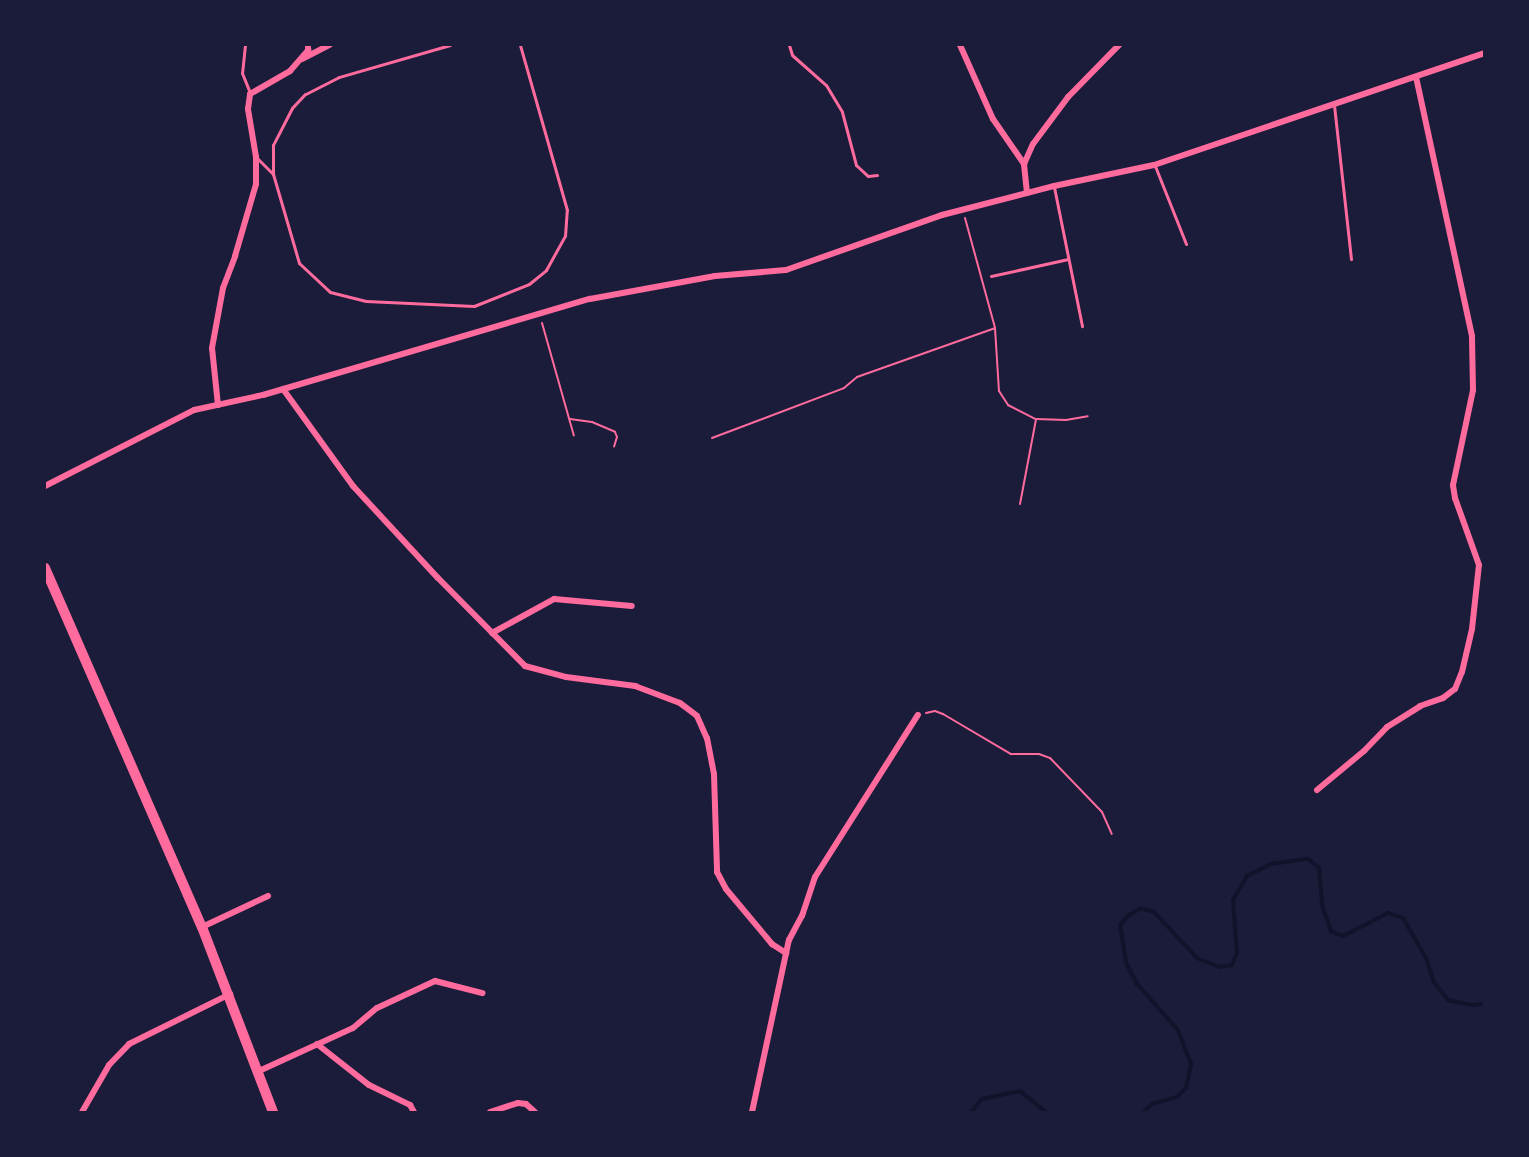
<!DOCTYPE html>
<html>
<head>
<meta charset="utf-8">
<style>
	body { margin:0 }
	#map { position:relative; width:1529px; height:1157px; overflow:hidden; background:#1b1b3a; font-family:"Asap Condensed",sans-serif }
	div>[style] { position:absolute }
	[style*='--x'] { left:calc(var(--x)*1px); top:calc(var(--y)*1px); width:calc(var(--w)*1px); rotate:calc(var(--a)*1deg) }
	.stream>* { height:4px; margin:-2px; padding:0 2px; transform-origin:2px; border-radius:2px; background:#12122b }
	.path>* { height:2px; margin:-1px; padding:0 1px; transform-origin:1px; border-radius:1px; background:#ff6b9d }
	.service>* { height:3px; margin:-1.5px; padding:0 1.5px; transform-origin:1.5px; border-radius:1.5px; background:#ff6b9d }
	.minor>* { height:6px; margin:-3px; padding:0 3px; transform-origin:3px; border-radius:3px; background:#ff6b9d }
	.primary>* { height:10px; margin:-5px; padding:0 5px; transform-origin:5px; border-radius:5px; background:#ff6b9d }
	span { translate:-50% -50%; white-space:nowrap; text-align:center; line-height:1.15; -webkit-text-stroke:4.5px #1b1b3a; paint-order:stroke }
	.frame { position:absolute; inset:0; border:46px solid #1b1b3a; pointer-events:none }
</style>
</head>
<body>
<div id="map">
	<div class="stream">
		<div style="--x:971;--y:1112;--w:17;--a:-50"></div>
		<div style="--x:982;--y:1099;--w:39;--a:-12"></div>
		<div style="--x:1020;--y:1091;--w:33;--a:39"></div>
		<div style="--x:1143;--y:1112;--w:12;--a:-42"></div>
		<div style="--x:1152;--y:1104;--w:26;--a:-16"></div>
		<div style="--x:1177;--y:1097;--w:13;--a:-45"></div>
		<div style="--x:1186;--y:1088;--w:25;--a:-78"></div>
		<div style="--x:1191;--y:1064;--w:36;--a:-111"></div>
		<div style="--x:1178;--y:1030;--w:62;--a:-131.7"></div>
		<div style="--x:1137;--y:984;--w:25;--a:-117"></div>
		<div style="--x:1126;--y:962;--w:37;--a:-99"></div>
		<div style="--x:1120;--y:925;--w:13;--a:-48"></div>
		<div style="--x:1129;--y:915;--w:14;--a:-30"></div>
		<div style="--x:1141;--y:908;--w:14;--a:17"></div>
		<div style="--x:1154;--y:912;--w:63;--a:46.9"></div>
		<div style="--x:1197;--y:958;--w:24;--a:22"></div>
		<div style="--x:1219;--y:967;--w:13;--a:-9"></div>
		<div style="--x:1232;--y:965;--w:13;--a:-67"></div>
		<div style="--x:1237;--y:953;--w:53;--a:-94.3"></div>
		<div style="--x:1233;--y:900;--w:28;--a:-60"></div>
		<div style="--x:1247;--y:876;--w:27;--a:-27"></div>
		<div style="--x:1271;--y:864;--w:37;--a:-8"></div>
		<div style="--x:1308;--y:859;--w:14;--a:39"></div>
		<div style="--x:1319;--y:868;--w:37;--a:85"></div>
		<div style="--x:1322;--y:905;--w:28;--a:71"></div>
		<div style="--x:1331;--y:931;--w:13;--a:23"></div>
		<div style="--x:1343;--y:936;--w:51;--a:-27.1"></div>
		<div style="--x:1388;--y:913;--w:16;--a:18"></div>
		<div style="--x:1403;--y:918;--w:46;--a:60.1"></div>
		<div style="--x:1426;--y:958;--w:25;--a:72"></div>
		<div style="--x:1434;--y:982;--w:23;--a:52"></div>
		<div style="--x:1448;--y:1000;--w:24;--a:12"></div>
		<div style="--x:1471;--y:1005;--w:13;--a:-4"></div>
	</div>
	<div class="path">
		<div style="--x:965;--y:218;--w:114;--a:74.7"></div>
		<div style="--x:995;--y:328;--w:63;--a:86.4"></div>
		<div style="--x:999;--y:391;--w:17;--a:57"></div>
		<div style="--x:1008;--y:405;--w:31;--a:27"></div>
		<div style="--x:1036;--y:419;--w:30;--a:2"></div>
		<div style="--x:1066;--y:420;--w:22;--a:-10"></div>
		<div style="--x:542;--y:323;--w:117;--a:74.2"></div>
		<div style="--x:570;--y:419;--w:22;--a:8"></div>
		<div style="--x:592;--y:422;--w:25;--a:23"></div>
		<div style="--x:615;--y:432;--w:5;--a:68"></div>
		<div style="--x:617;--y:437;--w:10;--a:107"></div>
		<div style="--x:712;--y:438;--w:141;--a:-20.7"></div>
		<div style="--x:844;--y:388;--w:17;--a:-40"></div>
		<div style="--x:857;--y:377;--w:146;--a:-19.5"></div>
		<div style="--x:1020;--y:504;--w:86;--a:-79.3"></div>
		<div style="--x:926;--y:713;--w:9;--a:-13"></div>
		<div style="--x:935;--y:711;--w:9;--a:21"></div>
		<div style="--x:943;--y:714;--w:79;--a:30.5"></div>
		<div style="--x:1011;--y:754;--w:28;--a:0"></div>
		<div style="--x:1039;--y:754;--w:12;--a:20"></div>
		<div style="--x:1050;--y:758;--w:75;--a:46.1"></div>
		<div style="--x:1102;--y:812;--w:24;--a:66"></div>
	</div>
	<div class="service">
		<div style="--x:245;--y:45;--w:28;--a:96"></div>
		<div style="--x:242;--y:73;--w:22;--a:68"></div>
		<div style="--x:450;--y:45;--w:116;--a:163.9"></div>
		<div style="--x:339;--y:77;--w:38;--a:153"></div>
		<div style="--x:305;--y:94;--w:19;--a:133"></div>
		<div style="--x:292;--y:108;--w:42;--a:117.2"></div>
		<div style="--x:273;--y:145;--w:29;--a:90"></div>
		<div style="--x:273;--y:174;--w:93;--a:73.7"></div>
		<div style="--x:299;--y:263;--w:42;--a:43.1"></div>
		<div style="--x:330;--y:292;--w:37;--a:14"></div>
		<div style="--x:366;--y:301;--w:108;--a:2.7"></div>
		<div style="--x:474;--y:306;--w:59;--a:-21.8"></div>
		<div style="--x:529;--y:284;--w:22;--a:-39"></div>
		<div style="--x:546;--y:270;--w:39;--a:-61"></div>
		<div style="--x:565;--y:236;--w:26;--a:-86"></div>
		<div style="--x:567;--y:210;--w:172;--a:-105.9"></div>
		<div style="--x:789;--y:45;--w:10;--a:73"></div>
		<div style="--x:792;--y:55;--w:45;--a:41.4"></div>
		<div style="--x:826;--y:85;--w:31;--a:59"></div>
		<div style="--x:842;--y:112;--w:55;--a:75.2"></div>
		<div style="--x:856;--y:165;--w:16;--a:43"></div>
		<div style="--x:868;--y:176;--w:9;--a:-6"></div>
		<div style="--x:1334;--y:105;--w:155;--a:83.7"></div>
		<div style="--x:257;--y:158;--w:23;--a:45"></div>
		<div style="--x:1155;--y:166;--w:84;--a:68.3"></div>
		<div style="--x:1054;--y:187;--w:142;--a:78.6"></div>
		<div style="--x:991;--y:276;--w:79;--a:-12.4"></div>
	</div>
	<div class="minor">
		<div style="--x:960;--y:45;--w:81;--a:66"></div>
		<div style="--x:993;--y:119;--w:55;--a:55.4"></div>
		<div style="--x:302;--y:59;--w:31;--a:-27"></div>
		<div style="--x:1027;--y:193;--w:29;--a:-96"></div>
		<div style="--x:1024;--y:164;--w:22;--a:-66"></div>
		<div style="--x:1033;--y:144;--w:59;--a:-53.3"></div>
		<div style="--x:1068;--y:97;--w:73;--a:-45.6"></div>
		<div style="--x:283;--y:389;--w:120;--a:54.2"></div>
		<div style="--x:353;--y:486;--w:125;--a:47.3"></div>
		<div style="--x:438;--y:578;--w:124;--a:45.3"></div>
		<div style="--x:525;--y:666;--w:42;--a:15"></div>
		<div style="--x:566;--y:677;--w:70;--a:7.4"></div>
		<div style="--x:635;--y:686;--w:48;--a:20.7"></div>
		<div style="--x:680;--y:703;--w:21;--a:37"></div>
		<div style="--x:697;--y:716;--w:24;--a:66"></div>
		<div style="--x:707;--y:738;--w:37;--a:79"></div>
		<div style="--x:714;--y:774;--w:98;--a:88.2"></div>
		<div style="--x:717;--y:872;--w:19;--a:62"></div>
		<div style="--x:726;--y:889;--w:72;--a:50.1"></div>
		<div style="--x:772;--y:944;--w:17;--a:33"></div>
		<div style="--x:218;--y:405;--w:57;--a:-96"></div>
		<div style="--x:212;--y:348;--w:61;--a:-79.6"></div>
		<div style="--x:223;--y:288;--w:34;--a:-69"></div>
		<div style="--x:235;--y:256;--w:75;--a:-73.7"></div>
		<div style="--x:256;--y:184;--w:27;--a:-90"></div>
		<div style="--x:256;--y:157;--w:49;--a:-99.5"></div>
		<div style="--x:248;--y:109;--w:15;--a:-82"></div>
		<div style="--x:250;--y:94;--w:46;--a:-29.9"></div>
		<div style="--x:290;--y:71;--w:28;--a:-49"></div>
		<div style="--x:308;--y:50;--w:5;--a:-90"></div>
		<div style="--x:45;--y:486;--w:167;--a:-27"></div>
		<div style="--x:194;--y:410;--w:71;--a:-12.3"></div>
		<div style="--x:263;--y:395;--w:341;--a:-16.4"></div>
		<div style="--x:590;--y:299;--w:127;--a:-10.4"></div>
		<div style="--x:715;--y:276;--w:71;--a:-4.8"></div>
		<div style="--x:786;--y:270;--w:165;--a:-19.4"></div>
		<div style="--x:942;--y:215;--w:116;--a:-14.5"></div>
		<div style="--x:1054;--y:186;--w:102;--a:-11.9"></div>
		<div style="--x:1154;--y:165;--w:348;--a:-18.7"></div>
		<div style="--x:492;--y:633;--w:71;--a:-28.7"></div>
		<div style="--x:554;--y:599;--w:78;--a:5.1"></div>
		<div style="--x:1317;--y:790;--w:61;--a:-39.7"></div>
		<div style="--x:1364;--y:751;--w:33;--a:-46"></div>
		<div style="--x:1387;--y:727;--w:39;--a:-32"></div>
		<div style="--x:1420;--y:706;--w:24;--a:-19"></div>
		<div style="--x:1443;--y:698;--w:15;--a:-37"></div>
		<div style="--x:1455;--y:689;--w:18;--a:-68"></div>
		<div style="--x:1462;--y:672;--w:44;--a:-76.9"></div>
		<div style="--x:1472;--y:629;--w:64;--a:-83.8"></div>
		<div style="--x:1479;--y:565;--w:71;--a:-109.7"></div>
		<div style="--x:1455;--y:498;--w:13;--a:-99"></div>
		<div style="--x:1453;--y:485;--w:97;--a:-78.1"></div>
		<div style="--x:1473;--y:390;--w:54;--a:-91.1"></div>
		<div style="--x:1472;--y:336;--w:265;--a:-102.2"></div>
		<div style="--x:202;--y:927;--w:73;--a:-25.2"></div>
		<div style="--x:317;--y:1044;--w:66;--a:38.3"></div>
		<div style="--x:369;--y:1085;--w:46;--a:26"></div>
		<div style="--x:410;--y:1105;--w:8;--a:60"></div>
		<div style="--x:259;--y:1071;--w:103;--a:-24.6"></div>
		<div style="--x:353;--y:1028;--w:31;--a:-40"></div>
		<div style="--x:377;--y:1008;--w:64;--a:-25"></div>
		<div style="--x:435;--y:981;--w:49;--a:14.3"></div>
		<div style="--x:82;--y:1112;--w:54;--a:-60.1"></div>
		<div style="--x:109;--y:1065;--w:29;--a:-46"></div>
		<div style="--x:129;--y:1044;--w:113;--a:-26.3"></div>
		<div style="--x:490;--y:1112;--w:29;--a:-18"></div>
		<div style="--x:518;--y:1103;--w:8;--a:7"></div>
		<div style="--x:526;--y:1104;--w:12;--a:42"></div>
		<div style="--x:752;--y:1112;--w:176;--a:-77.9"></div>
		<div style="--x:789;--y:940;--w:27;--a:-62"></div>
		<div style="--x:802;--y:916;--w:41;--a:-71.6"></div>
		<div style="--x:815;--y:877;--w:192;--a:-57.6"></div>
	</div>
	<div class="primary">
		<div style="--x:45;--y:568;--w:392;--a:66.4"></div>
		<div style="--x:202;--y:927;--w:198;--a:69"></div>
	</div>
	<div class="frame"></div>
</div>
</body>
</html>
